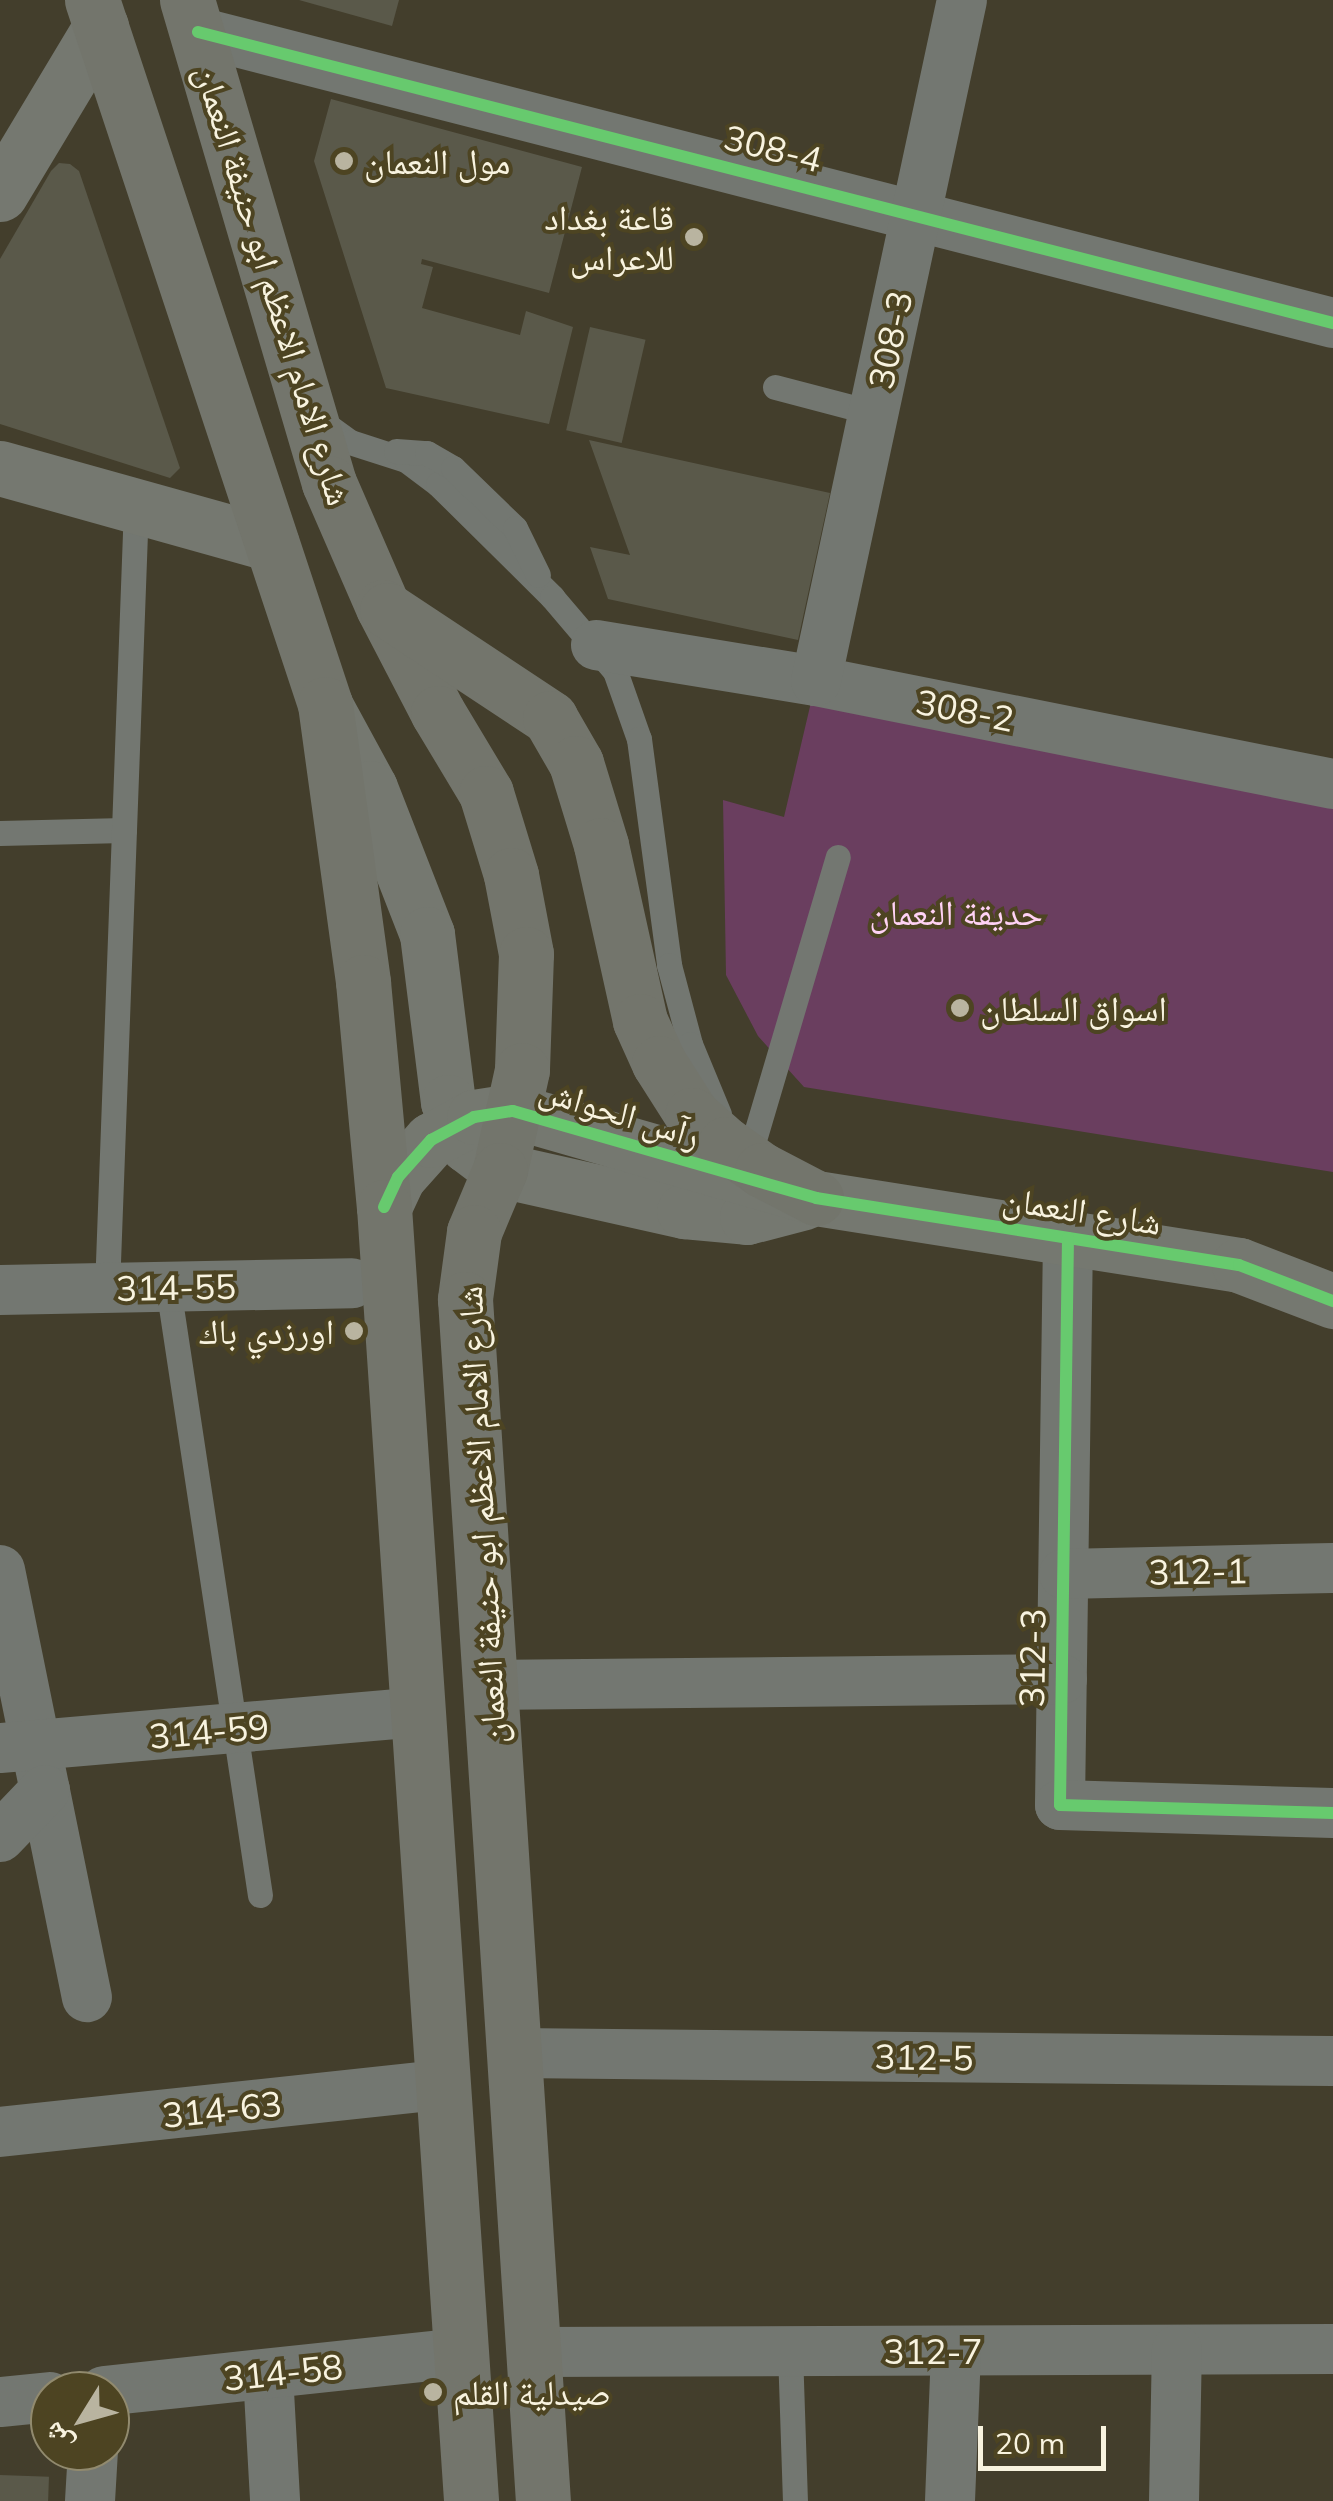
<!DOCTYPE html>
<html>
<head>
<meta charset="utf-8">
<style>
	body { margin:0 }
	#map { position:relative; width:1333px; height:2501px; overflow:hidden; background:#433e2c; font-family:Mulish,"Noto Naskh Arabic",sans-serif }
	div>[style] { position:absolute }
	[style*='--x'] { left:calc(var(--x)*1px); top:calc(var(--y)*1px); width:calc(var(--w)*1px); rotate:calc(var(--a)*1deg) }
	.green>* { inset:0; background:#6a3e5f }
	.building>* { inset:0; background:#5a594a; transform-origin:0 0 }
	.lane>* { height:25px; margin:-12.5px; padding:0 12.5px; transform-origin:12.5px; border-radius:12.5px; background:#737771 }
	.street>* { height:50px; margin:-25px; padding:0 25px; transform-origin:25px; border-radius:25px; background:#737771 }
	.secondary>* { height:55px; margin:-27.5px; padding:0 27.5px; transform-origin:27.5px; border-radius:27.5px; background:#757870 }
	.primary>* { height:55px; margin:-27.5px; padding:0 27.5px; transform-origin:27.5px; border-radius:27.5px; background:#73756c }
	.cycleway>* { height:12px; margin:-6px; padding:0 6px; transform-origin:6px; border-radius:6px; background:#67ca6e }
	.dots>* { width:28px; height:28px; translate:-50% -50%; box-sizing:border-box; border:5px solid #4d4422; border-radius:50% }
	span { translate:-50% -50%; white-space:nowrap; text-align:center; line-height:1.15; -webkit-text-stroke:8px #4d4422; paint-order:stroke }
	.street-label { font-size:35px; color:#f8f3df }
	.poi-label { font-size:35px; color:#f8f3df }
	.left { translate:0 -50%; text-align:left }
	.right { translate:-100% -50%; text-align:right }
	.park-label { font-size:35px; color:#ffd2f5 }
	.north { position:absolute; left:30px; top:2371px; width:100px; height:100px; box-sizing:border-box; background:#4d4422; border:2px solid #918a6e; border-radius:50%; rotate:233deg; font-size:28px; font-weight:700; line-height:40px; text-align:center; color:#f8f3df }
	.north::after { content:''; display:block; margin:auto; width:35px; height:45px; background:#b9b4a0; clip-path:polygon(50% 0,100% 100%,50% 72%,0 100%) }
	.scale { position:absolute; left:978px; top:2426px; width:128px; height:45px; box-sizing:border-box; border:5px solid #f8f3df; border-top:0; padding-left:12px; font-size:30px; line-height:35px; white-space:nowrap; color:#f8f3df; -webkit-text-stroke:8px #4d4422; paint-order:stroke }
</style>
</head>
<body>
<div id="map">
	<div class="green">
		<div style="clip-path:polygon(816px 681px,1333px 793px,1333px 1172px,804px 1087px,758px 1036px,726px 975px,723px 800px,784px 817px)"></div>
	</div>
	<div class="building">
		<div style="clip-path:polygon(299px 0,399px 0,392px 26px)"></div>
		<div style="clip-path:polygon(331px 99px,582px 167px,549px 293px,422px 259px,421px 264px,433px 267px,422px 308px,520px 335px,526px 311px,573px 327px,549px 424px,386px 388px,314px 161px)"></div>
		<div style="clip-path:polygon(59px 163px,70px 164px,79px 171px,180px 468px,170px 478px,0 424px,0 259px,51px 171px)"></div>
		<div style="left:590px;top:327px;width:57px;height:106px;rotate:13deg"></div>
		<div style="clip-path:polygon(589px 440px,830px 493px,798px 640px,608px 599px,590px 547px,630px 555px)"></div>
		<div style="left:0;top:2475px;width:49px;height:26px;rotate:2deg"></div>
	</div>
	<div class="lane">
		<div style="--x:775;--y:387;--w:102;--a:14.7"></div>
		<div style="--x:317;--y:418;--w:41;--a:36"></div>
		<div style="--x:350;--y:442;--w:59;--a:17.8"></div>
		<div style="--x:406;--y:460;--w:40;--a:37"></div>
		<div style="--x:438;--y:484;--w:161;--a:44.7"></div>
		<div style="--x:552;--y:597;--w:97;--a:49.6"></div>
		<div style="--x:615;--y:671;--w:72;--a:70.6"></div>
		<div style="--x:639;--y:739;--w:228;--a:82.4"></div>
		<div style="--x:669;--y:965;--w:82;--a:75.1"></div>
		<div style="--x:690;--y:1044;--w:76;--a:67.5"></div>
		<div style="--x:396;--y:451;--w:31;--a:4"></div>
		<div style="--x:427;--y:453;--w:30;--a:30"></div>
		<div style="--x:453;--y:468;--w:86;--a:44.1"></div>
		<div style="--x:515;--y:528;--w:52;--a:63.9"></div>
		<div style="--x:0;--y:833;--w:124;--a:-1.4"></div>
		<div style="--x:748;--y:1160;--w:316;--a:-73.5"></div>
		<div style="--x:168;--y:1287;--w:615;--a:81.4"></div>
		<div style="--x:107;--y:1289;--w:784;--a:-87.88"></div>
		<div style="--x:790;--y:2351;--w:150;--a:88.1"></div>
	</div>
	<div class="street">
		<div style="--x:198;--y:32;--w:1172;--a:14.38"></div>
		<div style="--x:596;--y:645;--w:223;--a:9.3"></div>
		<div style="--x:816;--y:681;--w:527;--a:11.27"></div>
		<div style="--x:816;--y:681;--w:696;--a:-77.9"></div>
		<div style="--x:1068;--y:1238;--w:567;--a:90.81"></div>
		<div style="--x:1060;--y:1805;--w:273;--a:1.7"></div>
		<div style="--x:0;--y:1290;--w:352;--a:-1.1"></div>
		<div style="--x:0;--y:1570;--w:436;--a:78.5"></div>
		<div style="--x:1064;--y:1574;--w:269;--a:-1.3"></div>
		<div style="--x:490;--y:1685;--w:572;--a:-0.6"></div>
		<div style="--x:0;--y:1748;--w:420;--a:-4.9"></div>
		<div style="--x:0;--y:1837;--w:65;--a:-46.2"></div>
		<div style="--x:514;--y:2053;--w:819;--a:0.56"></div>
		<div style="--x:0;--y:2132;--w:445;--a:-6.1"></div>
		<div style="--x:533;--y:2352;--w:800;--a:-0.21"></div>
		<div style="--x:268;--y:2374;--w:127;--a:86.8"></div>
		<div style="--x:104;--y:2391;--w:360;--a:-6.1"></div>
		<div style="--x:0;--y:2402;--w:50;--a:-5.7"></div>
		<div style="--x:90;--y:2501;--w:50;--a:-86.6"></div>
		<div style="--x:950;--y:2501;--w:150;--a:-87.7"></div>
		<div style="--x:1174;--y:2501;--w:151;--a:-88.9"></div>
	</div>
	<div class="secondary">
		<div style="--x:0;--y:194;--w:196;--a:-59"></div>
		<div style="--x:0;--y:468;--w:282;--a:15.6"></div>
		<div style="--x:326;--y:707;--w:92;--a:61.5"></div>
		<div style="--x:370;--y:788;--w:157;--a:68.7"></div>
		<div style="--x:427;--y:934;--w:169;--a:82.9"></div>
		<div style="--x:448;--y:1102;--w:47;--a:66.2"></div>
		<div style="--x:467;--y:1145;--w:41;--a:37.1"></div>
		<div style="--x:500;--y:1170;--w:189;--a:12.6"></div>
		<div style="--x:684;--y:1211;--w:63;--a:5.4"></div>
		<div style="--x:747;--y:1217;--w:59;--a:-14.7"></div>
		<div style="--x:384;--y:1207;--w:33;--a:-65"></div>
		<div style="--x:398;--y:1177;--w:50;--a:-48.3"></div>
		<div style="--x:431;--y:1140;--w:49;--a:-28.1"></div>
		<div style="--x:474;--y:1117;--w:39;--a:-9"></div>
		<div style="--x:513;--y:1111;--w:315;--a:16"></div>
		<div style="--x:816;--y:1198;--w:428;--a:9"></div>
		<div style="--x:1239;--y:1265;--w:101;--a:21"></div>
	</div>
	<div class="primary">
		<div style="--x:92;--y:0;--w:742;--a:71.69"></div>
		<div style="--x:325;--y:704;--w:281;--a:82.2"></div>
		<div style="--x:363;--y:982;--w:226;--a:84.7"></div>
		<div style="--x:384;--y:1207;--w:1297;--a:86.15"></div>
		<div style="--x:187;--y:0;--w:503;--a:73.62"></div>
		<div style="--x:329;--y:483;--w:135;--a:66.5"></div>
		<div style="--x:383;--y:607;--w:119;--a:62.6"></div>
		<div style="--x:438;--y:713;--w:93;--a:59"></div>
		<div style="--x:486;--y:793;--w:86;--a:73"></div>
		<div style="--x:511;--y:875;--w:80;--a:79.2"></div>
		<div style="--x:526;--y:954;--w:116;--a:92"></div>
		<div style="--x:522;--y:1070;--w:102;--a:102.4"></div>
		<div style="--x:500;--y:1170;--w:67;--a:112.8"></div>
		<div style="--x:474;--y:1232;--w:68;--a:97.7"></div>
		<div style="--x:465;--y:1299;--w:1205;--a:86.29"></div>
		<div style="--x:387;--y:610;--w:196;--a:33.5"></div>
		<div style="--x:550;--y:718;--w:52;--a:60"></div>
		<div style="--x:576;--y:763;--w:86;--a:73"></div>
		<div style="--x:601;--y:845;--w:180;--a:77.5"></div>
		<div style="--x:640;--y:1021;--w:46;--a:65.7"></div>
		<div style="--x:659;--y:1063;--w:62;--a:57.6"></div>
		<div style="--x:692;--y:1115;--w:44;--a:41.3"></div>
		<div style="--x:725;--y:1144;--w:45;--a:35.1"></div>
		<div style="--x:762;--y:1170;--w:61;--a:27.4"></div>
	</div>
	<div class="cycleway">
		<div style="--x:198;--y:32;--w:1172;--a:14.38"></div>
		<div style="--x:384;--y:1207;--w:33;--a:-65"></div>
		<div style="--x:398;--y:1177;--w:50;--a:-48.3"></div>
		<div style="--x:431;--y:1140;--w:49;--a:-28.1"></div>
		<div style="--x:474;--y:1117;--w:39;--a:-9"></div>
		<div style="--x:513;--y:1111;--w:315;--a:16"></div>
		<div style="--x:816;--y:1198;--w:428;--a:9"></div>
		<div style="--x:1239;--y:1265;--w:101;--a:21"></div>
		<div style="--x:1068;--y:1238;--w:567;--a:90.81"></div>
		<div style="--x:1060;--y:1805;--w:273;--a:1.7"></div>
	</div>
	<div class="dots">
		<div style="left:344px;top:161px;background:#b9b4a0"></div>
		<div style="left:694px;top:237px;background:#b9b4a0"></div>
		<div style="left:960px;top:1008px;background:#b9b4a0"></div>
		<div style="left:354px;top:1331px;background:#b9b4a0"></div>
		<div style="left:433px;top:2392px;background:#b9b4a0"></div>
	</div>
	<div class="street-label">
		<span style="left:773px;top:148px;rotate:14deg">308-4</span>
		<span style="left:274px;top:285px;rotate:73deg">شارع الامام الاعظم ابو حنيفة النعمان</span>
		<span style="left:890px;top:340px;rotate:-78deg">308-3</span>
		<span style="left:965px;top:710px;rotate:11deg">308-2</span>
		<span style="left:620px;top:1112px;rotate:17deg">رآس الحواش</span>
		<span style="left:1082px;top:1210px;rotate:9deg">شارع النعمان</span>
		<span style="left:176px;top:1287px;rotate:-1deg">314-55</span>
		<span style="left:481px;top:1515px;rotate:-93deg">شارع الامام الاعظم ابو حنيفة النعمان</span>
		<span style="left:1198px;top:1571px;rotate:-1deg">312-1</span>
		<span style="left:1032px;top:1658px;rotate:-89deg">312-3</span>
		<span style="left:209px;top:1731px;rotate:-5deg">314-59</span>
		<span style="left:924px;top:2057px;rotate:1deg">312-5</span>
		<span style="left:222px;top:2109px;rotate:-6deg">314-63</span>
		<span style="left:933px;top:2351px">312-7</span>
		<span style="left:283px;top:2372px;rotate:-6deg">314-58</span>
	</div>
	<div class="poi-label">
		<span class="left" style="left:364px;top:161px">مول النعمان</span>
		<span class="right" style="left:674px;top:237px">قاعة بغداد<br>للاعراس</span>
		<span class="left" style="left:980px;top:1008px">اسواق السلطان</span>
		<span class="right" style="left:334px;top:1331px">اورزدي باك</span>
		<span class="left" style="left:453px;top:2392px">صيدلية القلم</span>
	</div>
	<div class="park-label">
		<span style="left:956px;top:912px">حديقة النعمان</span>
	</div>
	<div class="north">ش</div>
	<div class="scale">20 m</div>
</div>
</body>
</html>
